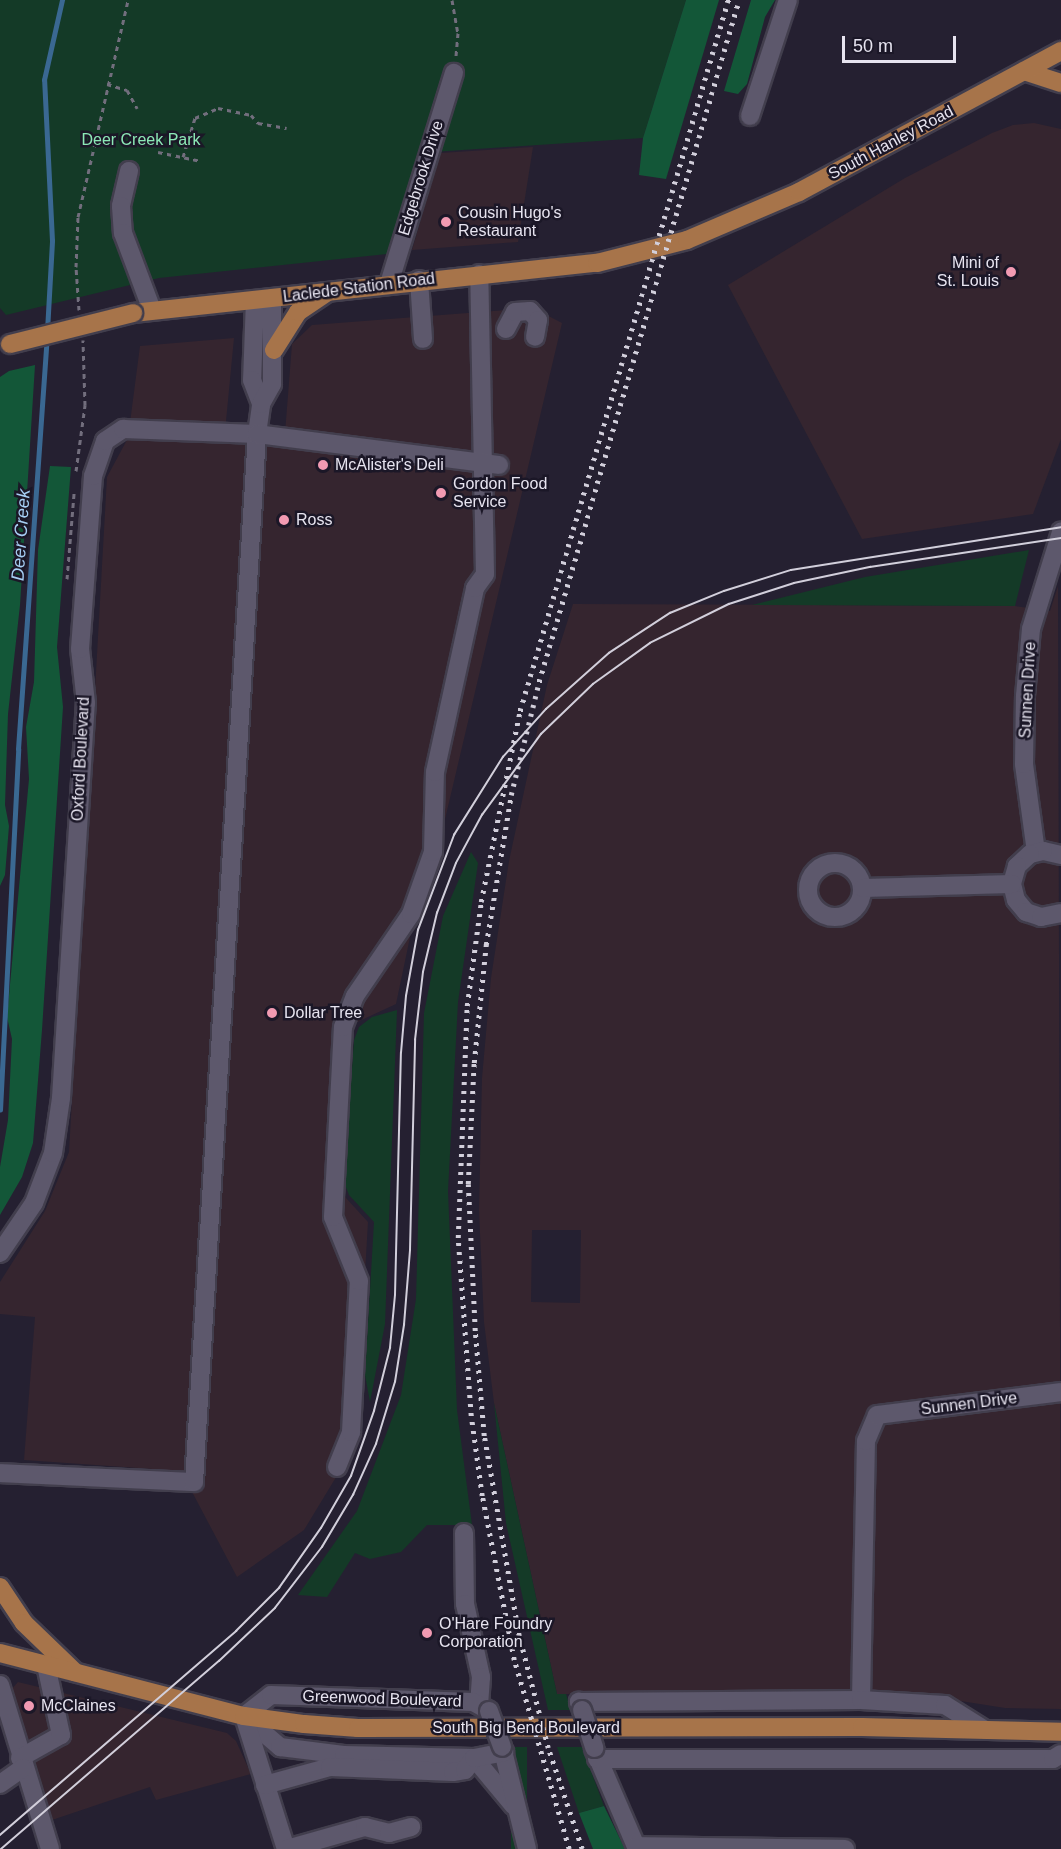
<!DOCTYPE html>
<html>
<head>
<meta charset="utf-8">
<style>
	body { margin:0 }
	#map { position:relative; width:1061px; height:1849px; overflow:hidden; background:#252031; font-family:Arial,sans-serif }
	div>[style] { position:absolute }
	[style*='--x'] { left:calc(var(--x)*1px); top:calc(var(--y)*1px); width:calc(var(--w)*1px); rotate:calc(var(--a)*1deg) }
	.commercial>* { inset:0; background:#35252f }
	.green>* { inset:0; background:#143a27; transform-origin:0 0 }
	.forest>* { inset:0; background:#135738 }
	.stream>* { height:4.5px; margin:-2.25px; padding:0 2.25px; transform-origin:2.25px; border-radius:2.25px; background:#3a6892 }
	.path>* { height:3px; margin-top:-1.5px; transform-origin:0; background:repeating-linear-gradient(90deg,#726e7d 0 4.5px,transparent 0 9px) }
	.roads { filter:drop-shadow(2px 0 #423e4d) drop-shadow(-2px 0 #423e4d) drop-shadow(0 2px #423e4d) drop-shadow(0 -2px #423e4d) }
	.minor>* { height:18px; margin:-9px; padding:0 9px; transform-origin:9px; border-radius:9px; background:#5d586c }
	.minor>.ring { margin:-9px; padding:0; box-sizing:content-box; background:none; border:18px solid #5d586c; border-radius:50% }
	.major>* { height:18px; margin:-9px; padding:0 9px; transform-origin:9px; border-radius:9px; background:#a7744a }
	.tram>* { height:1.5px; margin:-0.75px; padding:0 0.75px; transform-origin:0.75px; border-radius:0.75px; background:#d2cfdb }
	.rail>* { height:4.5px; margin-top:-2.25px; transform-origin:0; background:repeating-linear-gradient(90deg,#d2cfdb 0 3px,transparent 0 9px) }
	.bridges { filter:drop-shadow(2px 0 #423e4d) drop-shadow(-2px 0 #423e4d) drop-shadow(0 2px #423e4d) drop-shadow(0 -2px #423e4d) }
	.minor-bridge>* { height:18px; margin:-9px; padding:0 9px; transform-origin:9px; border-radius:9px; background:#5d586c }
	.major-bridge>* { height:18px; margin:-9px; padding:0 9px; transform-origin:9px; border-radius:9px; background:#a7744a }
	.dots>* { width:16px; height:16px; translate:-50% -50%; box-sizing:border-box; border:3px solid #1b1727; border-radius:50% }
	span { translate:-50% -50%; white-space:nowrap; text-align:center; line-height:1.15; -webkit-text-stroke:5px #1b1727; paint-order:stroke }
	.park-label { font-size:16px; color:#8ce8b6 }
	.street-label { font-size:16px; color:#e7e4f0 }
	.poi-label { font-size:16px; color:#e7e4f0 }
	.left { translate:0 -50%; text-align:left }
	.right { translate:-100% -50%; text-align:right }
	.water-label { font-size:18px; color:#a6cef4; font-style:italic }
	.scale { position:absolute; left:842px; top:36px; width:114px; height:27px; box-sizing:border-box; border:3px solid #e7e4f0; border-top:0; padding-left:8px; font-size:18px; line-height:21px; white-space:nowrap; color:#e7e4f0; -webkit-text-stroke:4px #1b1727; paint-order:stroke }
</style>
</head>
<body>
<div id="map">
	<div class="commercial">
		<div style="clip-path:polygon(1034px 123px,1061px 129px,1061px 439px,1033px 514px,862px 539px,728px 285px,905px 178px,992px 133px,1013px 125px)"></div>
		<div style="clip-path:polygon(533px 147px,518px 242px,412px 250px,440px 153px)"></div>
		<div style="clip-path:polygon(533px 308px,562px 323px,438px 849px,413px 923px,396px 1004px,355px 1023px,350px 1039px,340px 1184px,346px 1198px,368px 1222px,356px 1428px,341px 1469px,304px 1530px,237px 1577px,181px 1471px,24px 1460px,35px 1317px,0 1314px,0 1282px,45px 1211px,69px 1152px,107px 477px,128px 438px,140px 346px,234px 338px,224px 442px,284px 446px,292px 344px,312px 325px)"></div>
		<div style="clip-path:polygon(evenodd,1058px 586px,1061px 1709px,1005px 1708px,948px 1699px,823px 1695px,557px 1694px,494px 1403px,484px 1322px,479px 1210px,482px 1078px,491px 978px,509px 861px,547px 685px,573px 604px,1015px 606px,1050px 611px,1058px 586px,532px 1230px,581px 1230px,580px 1303px,531px 1302px,532px 1230px)"></div>
		<div style="clip-path:polygon(18px 1682px,227px 1733px,236px 1741px,251px 1774px,156px 1800px,150px 1787px,49px 1821px,10px 1691px)"></div>
	</div>
	<div class="green">
		<div style="clip-path:polygon(0 0,686px 0,643px 138px,418px 153px,387px 254px,159px 278px,6px 315px,0 308px)"></div>
		<div style="clip-path:polygon(1029px 550px,1015px 606px,752px 605px,865px 577px)"></div>
		<div style="clip-path:polygon(471px 852px,478px 863px,458px 1002px,448px 1191px,457px 1410px,472px 1525px,427px 1525px,401px 1552px,370px 1559px,355px 1553px,327px 1597px,298px 1595px,357px 1511px,401px 1395px,416px 1299px,424px 1013px,443px 916px)"></div>
		<div style="clip-path:polygon(397px 1010px,385px 1324px,370px 1402px,365px 1375px,374px 1222px,349px 1195px,344px 1182px,354px 1040px,359px 1027px,372px 1017px)"></div>
		<div style="clip-path:polygon(494px 1403px,557px 1694px,566px 1694px,571px 1710px,548px 1710px,506px 1523px)"></div>
		<div style="left:511px;top:1747px;width:16px;height:108px"></div>
		<div style="clip-path:polygon(557px 1747px,582px 1747px,604px 1806px,579px 1813px)"></div>
	</div>
	<div class="forest">
		<div style="clip-path:polygon(686px 0,719px 0,666px 179px,639px 175px,643px 138px)"></div>
		<div style="clip-path:polygon(751px 0,775px 0,765px 17px,747px 84px,738px 94px,724px 91px)"></div>
		<div style="clip-path:polygon(35px 365px,20px 605px,8px 714px,5px 805px,9px 826px,5px 875px,0 886px,0 377px,9px 371px)"></div>
		<div style="clip-path:polygon(50px 466px,71px 467px,57px 647px,63px 707px,42px 1030px,33px 1143px,22px 1177px,0 1215px,0 1167px,8px 1120px,12px 1039px,7px 1017px,29px 779px,26px 727px,34px 682px,38px 550px)"></div>
		<div style="clip-path:polygon(604px 1806px,625px 1849px,593px 1849px,579px 1813px)"></div>
	</div>
	<div class="stream">
		<div style="--x:47;--y:331;--w:90;--a:-86.8"></div>
		<div style="--x:52;--y:241;--w:161;--a:-92.8"></div>
		<div style="--x:44;--y:80;--w:82;--a:-77.3"></div>
		<div style="--x:0;--y:1110;--w:361;--a:-87.1"></div>
		<div style="--x:18;--y:749;--w:411;--a:-86"></div>
	</div>
	<div class="path">
		<div style="--x:452;--y:0;--w:34;--a:80"></div>
		<div style="--x:458;--y:33;--w:25;--a:95"></div>
		<div style="--x:107;--y:84;--w:21;--a:17"></div>
		<div style="--x:127;--y:90;--w:21;--a:61"></div>
		<div style="--x:158;--y:152;--w:44;--a:11.8"></div>
		<div style="--x:183;--y:157;--w:41;--a:-72.9"></div>
		<div style="--x:195;--y:118;--w:25;--a:-23"></div>
		<div style="--x:218;--y:108;--w:34;--a:12"></div>
		<div style="--x:251;--y:115;--w:11;--a:49"></div>
		<div style="--x:258;--y:123;--w:29;--a:10"></div>
		<div style="--x:79;--y:310;--w:43;--a:-94"></div>
		<div style="--x:76;--y:267;--w:50;--a:-87.7"></div>
		<div style="--x:78;--y:217;--w:223;--a:-77"></div>
		<div style="--x:76;--y:471;--w:67;--a:-82.2"></div>
		<div style="--x:85;--y:405;--w:65;--a:-91.8"></div>
		<div style="--x:67;--y:579;--w:86;--a:-85.3"></div>
	</div>
	<div class="roads">
		<div class="minor">
			<div style="--x:750;--y:116;--w:122;--a:-71.9"></div>
			<div style="--x:129;--y:171;--w:36;--a:103"></div>
			<div style="--x:121;--y:206;--w:27;--a:86"></div>
			<div style="--x:123;--y:233;--w:82;--a:69.4"></div>
			<div style="--x:419;--y:280;--w:59;--a:86.1"></div>
			<div style="--x:389;--y:284;--w:221;--a:-72.9"></div>
			<div style="--x:255;--y:300;--w:80;--a:92.1"></div>
			<div style="--x:252;--y:380;--w:26;--a:69"></div>
			<div style="--x:506;--y:329;--w:19;--a:-62"></div>
			<div style="--x:515;--y:312;--w:15;--a:-4"></div>
			<div style="--x:530;--y:311;--w:12;--a:48"></div>
			<div style="--x:538;--y:320;--w:17;--a:100"></div>
			<div style="--x:1036;--y:852;--w:89;--a:-97.8"></div>
			<div style="--x:1024;--y:764;--w:68;--a:-89.2"></div>
			<div style="--x:1025;--y:696;--w:67;--a:-84.9"></div>
			<div style="--x:1031;--y:629;--w:102;--a:-72.8"></div>
			<div style="--x:1061;--y:855;--w:18;--a:-167"></div>
			<div style="--x:1043;--y:851;--w:13;--a:167"></div>
			<div style="--x:1030;--y:854;--w:18;--a:137"></div>
			<div style="--x:1017;--y:866;--w:19;--a:106"></div>
			<div style="--x:1012;--y:884;--w:16;--a:76"></div>
			<div style="--x:1016;--y:900;--w:16;--a:50"></div>
			<div style="--x:1026;--y:912;--w:16;--a:18"></div>
			<div style="--x:1041;--y:917;--w:20;--a:-11"></div>
			<div class="ring" style="left:808px;top:863px;width:36px;height:36px"></div>
			<div style="--x:863;--y:888;--w:149;--a:-1.5"></div>
			<div style="--x:0;--y:1253;--w:60;--a:-55.8"></div>
			<div style="--x:34;--y:1203;--w:53;--a:-69.2"></div>
			<div style="--x:53;--y:1153;--w:56;--a:-81.7"></div>
			<div style="--x:61;--y:1098;--w:396;--a:-86.4"></div>
			<div style="--x:86;--y:703;--w:54;--a:-96.3"></div>
			<div style="--x:80;--y:649;--w:173;--a:-85.7"></div>
			<div style="--x:93;--y:476;--w:37;--a:-71"></div>
			<div style="--x:105;--y:441;--w:22;--a:-34"></div>
			<div style="--x:123;--y:429;--w:134;--a:2.1"></div>
			<div style="--x:257;--y:434;--w:30;--a:-82"></div>
			<div style="--x:261;--y:404;--w:23;--a:-61"></div>
			<div style="--x:272;--y:384;--w:86;--a:-90"></div>
			<div style="--x:337;--y:1467;--w:38;--a:-68"></div>
			<div style="--x:351;--y:1432;--w:151;--a:-87"></div>
			<div style="--x:359;--y:1281;--w:69;--a:-112.1"></div>
			<div style="--x:333;--y:1217;--w:190;--a:-87"></div>
			<div style="--x:343;--y:1027;--w:33;--a:-69"></div>
			<div style="--x:355;--y:996;--w:99;--a:-55.7"></div>
			<div style="--x:411;--y:914;--w:66;--a:-70.5"></div>
			<div style="--x:433;--y:852;--w:80;--a:-88.6"></div>
			<div style="--x:435;--y:772;--w:188;--a:-77.7"></div>
			<div style="--x:475;--y:588;--w:17;--a:-54"></div>
			<div style="--x:485;--y:574;--w:300;--a:-91.1"></div>
			<div style="--x:0;--y:1473;--w:194;--a:2.7"></div>
			<div style="--x:194;--y:1482;--w:1050;--a:-86.56"></div>
			<div style="--x:257;--y:434;--w:244;--a:7.3"></div>
			<div style="--x:464;--y:1533;--w:71;--a:89.2"></div>
			<div style="--x:465;--y:1604;--w:75;--a:77.6"></div>
			<div style="--x:481;--y:1677;--w:27;--a:94"></div>
			<div style="--x:0;--y:1685;--w:171;--a:73"></div>
			<div style="--x:861;--y:1700;--w:259;--a:-88.9"></div>
			<div style="--x:866;--y:1441;--w:28;--a:-67"></div>
			<div style="--x:877;--y:1415;--w:185;--a:-7.1"></div>
			<div style="--x:582;--y:1710;--w:9;--a:-111"></div>
			<div style="--x:579;--y:1702;--w:282;--a:-0.4"></div>
			<div style="--x:861;--y:1700;--w:84;--a:3.4"></div>
			<div style="--x:945;--y:1705;--w:47;--a:32"></div>
			<div style="--x:244;--y:1716;--w:48;--a:40.7"></div>
			<div style="--x:280;--y:1747;--w:64;--a:7.1"></div>
			<div style="--x:344;--y:1755;--w:130;--a:1.3"></div>
			<div style="--x:474;--y:1758;--w:62;--a:50.2"></div>
			<div style="--x:244;--y:1716;--w:34;--a:-38"></div>
			<div style="--x:271;--y:1695;--w:202;--a:2"></div>
			<div style="--x:473;--y:1702;--w:18;--a:29"></div>
			<div style="--x:244;--y:1716;--w:139;--a:72.5"></div>
			<div style="--x:502;--y:1747;--w:105;--a:76.2"></div>
			<div style="--x:594;--y:1749;--w:109;--a:66.7"></div>
			<div style="--x:20;--y:1758;--w:47;--a:-29.3"></div>
			<div style="--x:61;--y:1735;--w:72;--a:-102.1"></div>
			<div style="--x:597;--y:1759;--w:456;--a:0"></div>
			<div style="--x:1053;--y:1759;--w:9;--a:-32"></div>
			<div style="--x:0;--y:1784;--w:28;--a:-35"></div>
			<div style="--x:265;--y:1785;--w:67;--a:-15.5"></div>
			<div style="--x:330;--y:1767;--w:123;--a:2.3"></div>
			<div style="--x:453;--y:1772;--w:12;--a:-9"></div>
			<div style="--x:465;--y:1770;--w:15;--a:-53"></div>
			<div style="--x:474;--y:1758;--w:31;--a:-11"></div>
			<div style="--x:636;--y:1846;--w:209;--a:0.8"></div>
			<div style="--x:287;--y:1849;--w:81;--a:-15.8"></div>
			<div style="--x:365;--y:1827;--w:25;--a:14"></div>
			<div style="--x:389;--y:1833;--w:23;--a:-15"></div>
		</div>
		<div class="major">
			<div style="--x:1024;--y:71;--w:39;--a:18"></div>
			<div style="--x:133;--y:313;--w:467;--a:-6.2"></div>
			<div style="--x:597;--y:263;--w:93;--a:-14.3"></div>
			<div style="--x:687;--y:240;--w:122;--a:-23.2"></div>
			<div style="--x:799;--y:192;--w:298;--a:-28.3"></div>
			<div style="--x:274;--y:350;--w:45;--a:-57.7"></div>
			<div style="--x:298;--y:312;--w:34;--a:-34"></div>
			<div style="--x:0;--y:1587;--w:43;--a:56.3"></div>
			<div style="--x:24;--y:1623;--w:71;--a:43.9"></div>
			<div style="--x:0;--y:1653;--w:252;--a:14.5"></div>
			<div style="--x:244;--y:1716;--w:61;--a:7.6"></div>
			<div style="--x:304;--y:1724;--w:54;--a:4.2"></div>
			<div style="--x:358;--y:1728;--w:504;--a:-0.11"></div>
			<div style="--x:862;--y:1727;--w:199;--a:1.4"></div>
		</div>
	</div>
	<div class="tram">
		<div style="--x:0;--y:1835;--w:312;--a:-40.8"></div>
		<div style="--x:236;--y:1631;--w:61;--a:-45"></div>
		<div style="--x:279;--y:1588;--w:73;--a:-55"></div>
		<div style="--x:321;--y:1528;--w:60;--a:-60"></div>
		<div style="--x:351;--y:1476;--w:69;--a:-70.5"></div>
		<div style="--x:374;--y:1411;--w:65;--a:-75.7"></div>
		<div style="--x:390;--y:1348;--w:53;--a:-84.6"></div>
		<div style="--x:395;--y:1295;--w:242;--a:-88.6"></div>
		<div style="--x:401;--y:1053;--w:57;--a:-85"></div>
		<div style="--x:406;--y:996;--w:67;--a:-79.7"></div>
		<div style="--x:418;--y:930;--w:102;--a:-69.2"></div>
		<div style="--x:454;--y:835;--w:92;--a:-57.9"></div>
		<div style="--x:503;--y:757;--w:64;--a:-48.1"></div>
		<div style="--x:546;--y:709;--w:84;--a:-41.6"></div>
		<div style="--x:609;--y:653;--w:73;--a:-33.3"></div>
		<div style="--x:670;--y:613;--w:58;--a:-22.2"></div>
		<div style="--x:724;--y:591;--w:70;--a:-17.4"></div>
		<div style="--x:791;--y:570;--w:273;--a:-9"></div>
		<div style="--x:1;--y:1849;--w:288;--a:-40.8"></div>
		<div style="--x:219;--y:1661;--w:77;--a:-43.4"></div>
		<div style="--x:275;--y:1608;--w:77;--a:-52.4"></div>
		<div style="--x:322;--y:1547;--w:61;--a:-59.2"></div>
		<div style="--x:353;--y:1495;--w:56;--a:-65.7"></div>
		<div style="--x:376;--y:1444;--w:65;--a:-73"></div>
		<div style="--x:395;--y:1382;--w:58;--a:-81"></div>
		<div style="--x:404;--y:1325;--w:75;--a:-85.4"></div>
		<div style="--x:410;--y:1250;--w:210;--a:-88.6"></div>
		<div style="--x:415;--y:1040;--w:68;--a:-83.3"></div>
		<div style="--x:423;--y:972;--w:61;--a:-76.7"></div>
		<div style="--x:437;--y:913;--w:53;--a:-69.2"></div>
		<div style="--x:456;--y:863;--w:55;--a:-61.6"></div>
		<div style="--x:482;--y:815;--w:100;--a:-53.9"></div>
		<div style="--x:541;--y:734;--w:72;--a:-43.9"></div>
		<div style="--x:593;--y:684;--w:70;--a:-35.7"></div>
		<div style="--x:650;--y:643;--w:88;--a:-26.3"></div>
		<div style="--x:729;--y:604;--w:68;--a:-17.9"></div>
		<div style="--x:794;--y:583;--w:78;--a:-11.9"></div>
		<div style="--x:870;--y:567;--w:193;--a:-8.6"></div>
	</div>
	<div class="rail">
		<div style="--x:569;--y:1849;--w:197;--a:-106.2"></div>
		<div style="--x:514;--y:1660;--w:167;--a:-101"></div>
		<div style="--x:482;--y:1496;--w:81;--a:-97.8"></div>
		<div style="--x:471;--y:1416;--w:178;--a:-94.2"></div>
		<div style="--x:458;--y:1238;--w:232;--a:-87.8"></div>
		<div style="--x:467;--y:1006;--w:105;--a:-82.3"></div>
		<div style="--x:481;--y:902;--w:195;--a:-78.5"></div>
		<div style="--x:520;--y:711;--w:741;--a:-73.69"></div>
		<div style="--x:582;--y:1849;--w:107;--a:-108.6"></div>
		<div style="--x:548;--y:1748;--w:116;--a:-104.5"></div>
		<div style="--x:519;--y:1636;--w:203;--a:-99.9"></div>
		<div style="--x:484;--y:1436;--w:105;--a:-94.9"></div>
		<div style="--x:475;--y:1331;--w:147;--a:-92.7"></div>
		<div style="--x:468;--y:1184;--w:121;--a:-87.2"></div>
		<div style="--x:474;--y:1063;--w:119;--a:-84.2"></div>
		<div style="--x:486;--y:945;--w:152;--a:-80.5"></div>
		<div style="--x:511;--y:795;--w:116;--a:-76.1"></div>
		<div style="--x:539;--y:682;--w:711;--a:-73.66"></div>
	</div>
	<div class="bridges">
		<div class="minor-bridge">
			<div style="--x:582;--y:1710;--w:40;--a:72"></div>
			<div style="--x:489;--y:1711;--w:38;--a:70"></div>
		</div>
		<div class="major-bridge">
			<div style="--x:10;--y:344;--w:127;--a:-14.1"></div>
		</div>
	</div>
	<div class="dots">
		<div style="left:446px;top:222px;background:#f19ab2"></div>
		<div style="left:1011px;top:272px;background:#f19ab2"></div>
		<div style="left:323px;top:465px;background:#f19ab2"></div>
		<div style="left:441px;top:493px;background:#f19ab2"></div>
		<div style="left:284px;top:520px;background:#f19ab2"></div>
		<div style="left:272px;top:1013px;background:#f19ab2"></div>
		<div style="left:427px;top:1633px;background:#f19ab2"></div>
		<div style="left:29px;top:1706px;background:#f19ab2"></div>
	</div>
	<div class="park-label">
		<span style="left:141px;top:140px">Deer Creek Park</span>
	</div>
	<div class="street-label">
		<span style="left:891px;top:143px;rotate:-28deg">South Hanley Road</span>
		<span style="left:421px;top:178px;rotate:-73deg">Edgebrook Drive</span>
		<span style="left:359px;top:288px;rotate:-7deg">Laclede Station Road</span>
		<span style="left:1028px;top:690px;rotate:-87deg">Sunnen Drive</span>
		<span style="left:81px;top:759px;rotate:-87deg">Oxford Boulevard</span>
		<span style="left:969px;top:1404px;rotate:-7deg">Sunnen Drive</span>
		<span style="left:382px;top:1699px;rotate:2deg">Greenwood Boulevard</span>
		<span style="left:526px;top:1728px">South Big Bend Boulevard</span>
	</div>
	<div class="poi-label">
		<span class="left" style="left:458px;top:222px">Cousin Hugo's<br>Restaurant</span>
		<span class="right" style="left:999px;top:272px">Mini of<br>St. Louis</span>
		<span class="left" style="left:335px;top:465px">McAlister's Deli</span>
		<span class="left" style="left:453px;top:493px">Gordon Food<br>Service</span>
		<span class="left" style="left:296px;top:520px">Ross</span>
		<span class="left" style="left:284px;top:1013px">Dollar Tree</span>
		<span class="left" style="left:439px;top:1633px">O'Hare Foundry<br>Corporation</span>
		<span class="left" style="left:41px;top:1706px">McClaines</span>
	</div>
	<div class="water-label">
		<span style="left:21px;top:535px;rotate:-86deg">Deer Creek</span>
	</div>
	<div class="scale">50 m</div>
</div>
</body>
</html>
